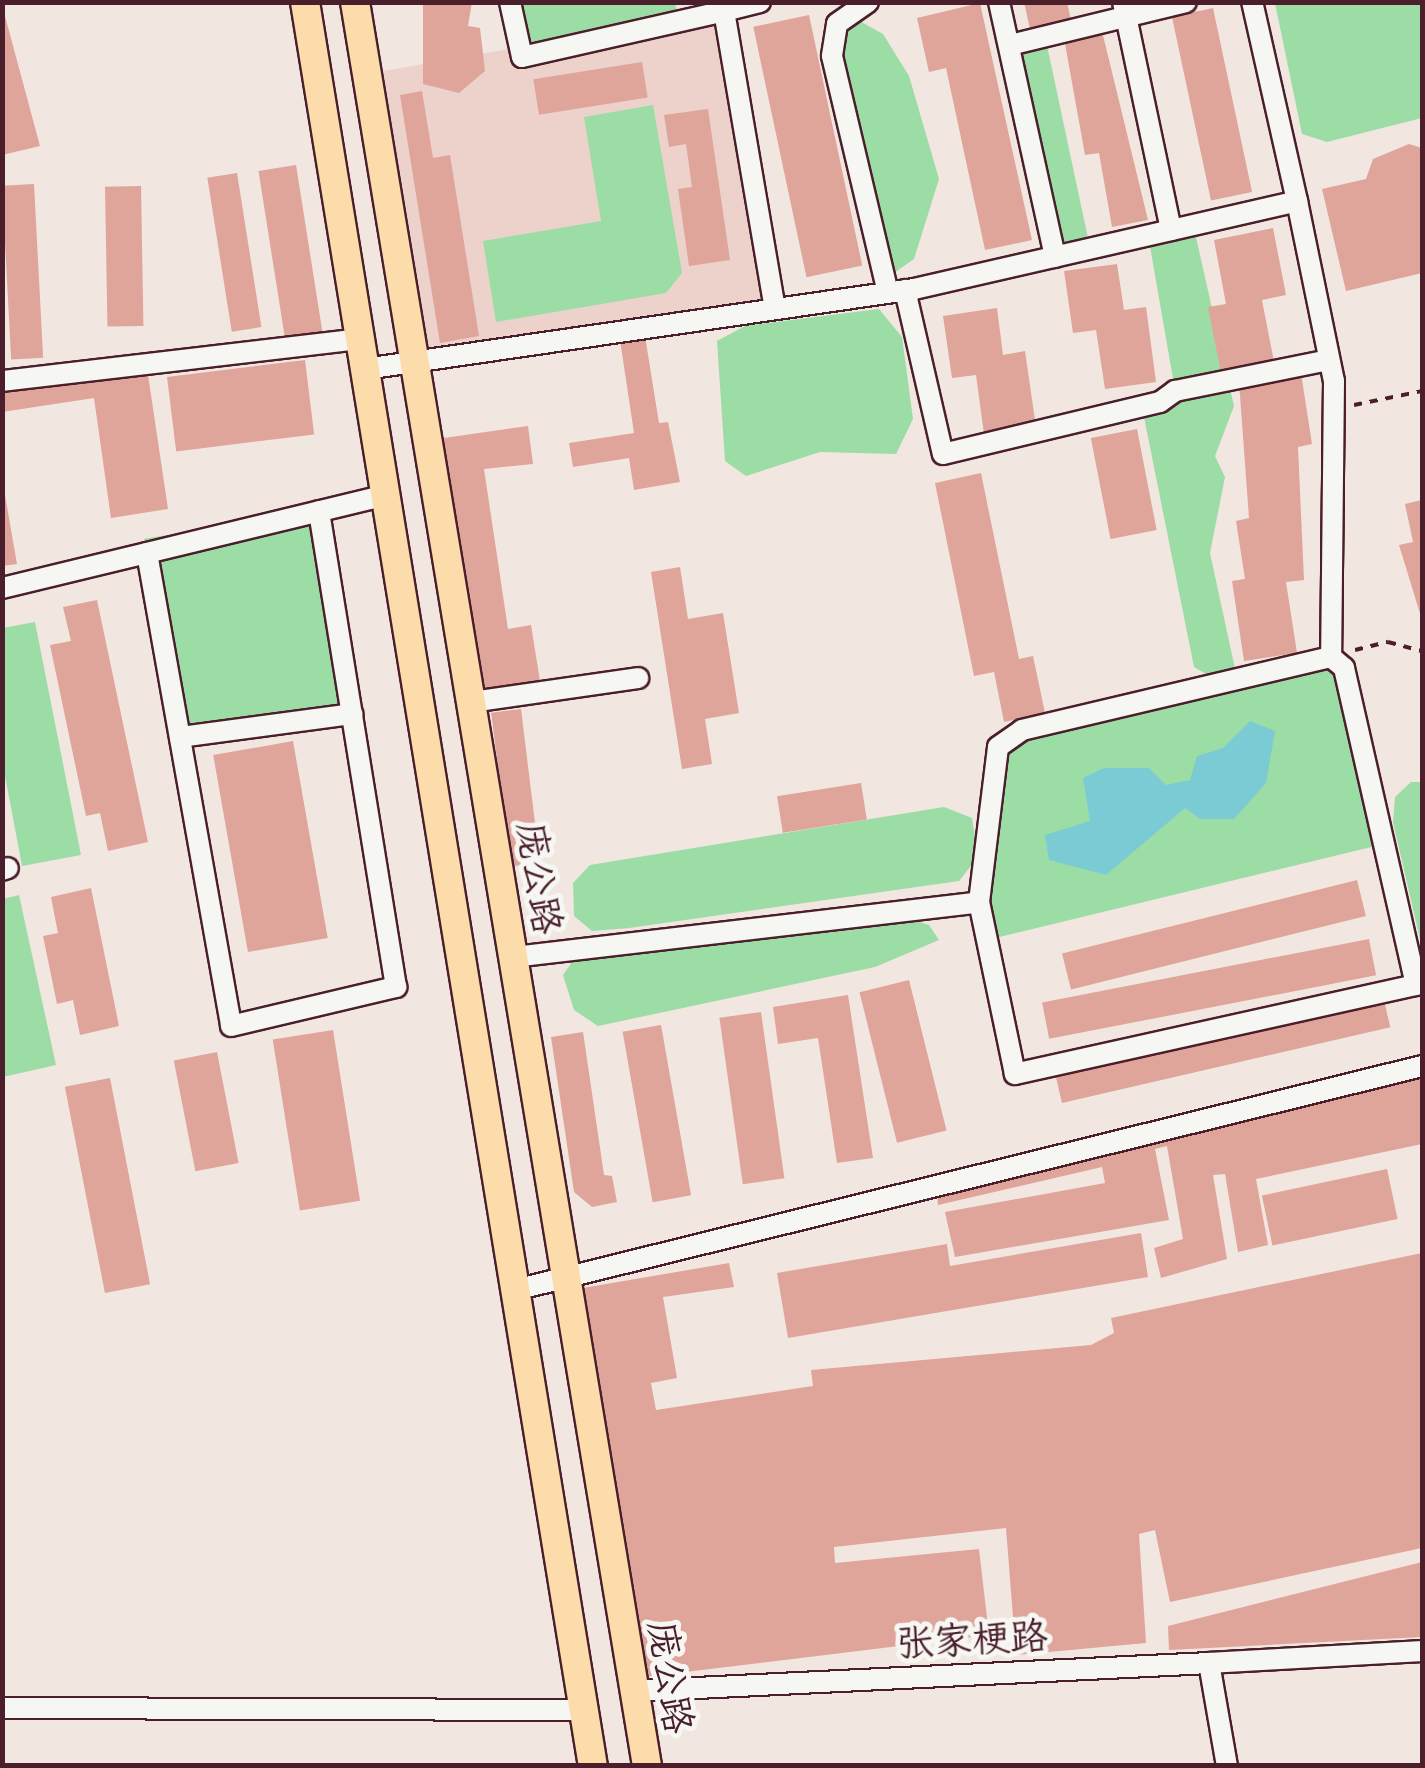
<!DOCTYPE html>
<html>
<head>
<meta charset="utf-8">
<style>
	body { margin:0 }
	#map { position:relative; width:1425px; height:1768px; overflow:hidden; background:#f1e6e0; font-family:Sriracha,"LXGW WenKai TC",sans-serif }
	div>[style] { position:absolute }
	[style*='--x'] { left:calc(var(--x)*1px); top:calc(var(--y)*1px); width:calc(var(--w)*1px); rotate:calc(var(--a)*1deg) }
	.built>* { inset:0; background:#ecd2cb; transform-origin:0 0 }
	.green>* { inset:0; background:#9cdca5; transform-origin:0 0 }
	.water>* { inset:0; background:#7bcbd5 }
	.building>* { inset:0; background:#dfa59a; transform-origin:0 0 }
	.path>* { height:4px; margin-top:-2px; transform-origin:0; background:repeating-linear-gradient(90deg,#4a1f2b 0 8px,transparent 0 16px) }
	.roads { filter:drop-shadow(2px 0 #4a1f2b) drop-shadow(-2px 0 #4a1f2b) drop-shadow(0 2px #4a1f2b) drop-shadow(0 -2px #4a1f2b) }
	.minor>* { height:20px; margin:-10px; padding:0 10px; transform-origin:10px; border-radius:10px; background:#f6f6f2 }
	.major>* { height:28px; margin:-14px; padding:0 14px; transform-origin:14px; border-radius:14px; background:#fddcac }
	span { translate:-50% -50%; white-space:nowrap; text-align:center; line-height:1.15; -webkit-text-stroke:10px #f6f6f2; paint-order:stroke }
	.street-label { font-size:38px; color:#4a1f2b }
	.frame { position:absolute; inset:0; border:5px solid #4a1f2b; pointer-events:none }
</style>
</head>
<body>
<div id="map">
	<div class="built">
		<div style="left:724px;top:11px;width:302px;height:363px;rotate:80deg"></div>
	</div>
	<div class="green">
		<div style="clip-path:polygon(510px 3px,675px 3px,679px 22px,522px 57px)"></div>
		<div style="clip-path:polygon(1275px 3px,1422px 3px,1422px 118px,1327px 142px,1302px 134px)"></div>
		<div style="clip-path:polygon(847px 14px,883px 34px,909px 76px,939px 179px,914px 259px,885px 279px,832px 56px)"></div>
		<div style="left:1045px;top:36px;width:217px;height:36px;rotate:78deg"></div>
		<div style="clip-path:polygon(653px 105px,682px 273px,666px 293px,496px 322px,483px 241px,601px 221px,584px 117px)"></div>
		<div style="clip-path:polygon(1193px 224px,1234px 406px,1215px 456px,1225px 477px,1210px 553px,1237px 678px,1331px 657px,1384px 844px,987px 940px,998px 747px,1220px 682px,1194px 667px,1142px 407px,1175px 390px,1148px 235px)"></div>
		<div style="clip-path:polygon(879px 309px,902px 337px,913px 419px,896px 454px,820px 452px,746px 476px,725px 461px,717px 341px,745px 326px)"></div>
		<div style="left:319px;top:511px;width:206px;height:177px;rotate:81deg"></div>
		<div style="clip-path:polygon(35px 622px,81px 855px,22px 866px,3px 765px,3px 628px)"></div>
		<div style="clip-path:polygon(1411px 782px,1422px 782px,1422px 948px,1393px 822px,1395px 797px)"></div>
		<div style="clip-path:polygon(944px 807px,972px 818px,978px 857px,959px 881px,629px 928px,592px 931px,574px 916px,573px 883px,590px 865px)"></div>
		<div style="clip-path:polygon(19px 895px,56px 1065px,3px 1077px,3px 899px)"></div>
		<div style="clip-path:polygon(902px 917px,929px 925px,939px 940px,875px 967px,598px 1026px,574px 1010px,563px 975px,575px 958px)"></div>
	</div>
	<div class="water">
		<div style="clip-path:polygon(1250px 721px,1275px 731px,1266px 783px,1234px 819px,1200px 819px,1185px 808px,1106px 875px,1049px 860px,1045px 835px,1090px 821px,1083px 778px,1104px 768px,1149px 768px,1166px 785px,1190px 780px,1197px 756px,1223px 748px)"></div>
	</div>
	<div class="building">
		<div style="clip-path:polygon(423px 2px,472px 2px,468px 26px,480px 28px,485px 71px,459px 93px,423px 84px)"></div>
		<div style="clip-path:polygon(1024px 2px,1067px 2px,1072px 25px,1031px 34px)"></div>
		<div style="clip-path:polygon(980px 3px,1032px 240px,985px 250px,946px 68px,929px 72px,917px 18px)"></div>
		<div style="clip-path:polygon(2px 5px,40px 146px,2px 155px)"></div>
		<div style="left:1213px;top:8px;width:188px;height:42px;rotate:78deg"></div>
		<div style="left:809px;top:15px;width:256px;height:57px;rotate:78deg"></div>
		<div style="clip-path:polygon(1102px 31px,1148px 220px,1112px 227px,1099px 153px,1085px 155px,1064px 38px)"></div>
		<div style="left:642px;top:62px;width:36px;height:110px;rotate:81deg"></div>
		<div style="clip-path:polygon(422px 91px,433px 158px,450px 155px,479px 336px,440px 343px,400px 95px)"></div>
		<div style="clip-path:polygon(708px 109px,730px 260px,689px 266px,678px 189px,692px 187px,686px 144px,669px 147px,664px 115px)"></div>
		<div style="clip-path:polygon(1409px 144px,1422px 148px,1422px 273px,1346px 291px,1322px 189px,1366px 179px,1373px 159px)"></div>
		<div style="left:296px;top:165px;width:169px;height:38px;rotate:81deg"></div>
		<div style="left:237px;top:173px;width:156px;height:30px;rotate:81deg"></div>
		<div style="left:34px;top:184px;width:174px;height:32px;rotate:87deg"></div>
		<div style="left:141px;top:186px;width:140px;height:36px;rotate:89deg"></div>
		<div style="clip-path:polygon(1273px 228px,1286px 295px,1262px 300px,1274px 362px,1221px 373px,1208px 307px,1226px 304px,1214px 240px)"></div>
		<div style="clip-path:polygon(1117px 264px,1124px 310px,1146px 307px,1156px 382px,1105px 389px,1096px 330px,1073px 333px,1064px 271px)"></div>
		<div style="clip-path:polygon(997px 308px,1003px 355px,1025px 351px,1036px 427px,984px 434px,976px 375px,952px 378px,943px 316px)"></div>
		<div style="clip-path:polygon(645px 336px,659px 423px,668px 422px,680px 482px,634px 490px,629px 458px,573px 467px,569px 443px,634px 433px,620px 340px)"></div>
		<div style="left:305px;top:360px;width:75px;height:139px;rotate:83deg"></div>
		<div style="clip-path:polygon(147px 368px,168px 509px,111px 518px,94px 398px,2px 412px,2px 389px)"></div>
		<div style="clip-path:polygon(1301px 373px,1312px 444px,1298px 447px,1304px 580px,1286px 582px,1297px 653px,1244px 661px,1232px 581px,1245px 579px,1236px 521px,1249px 518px,1239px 382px)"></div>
		<div style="clip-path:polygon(528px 426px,533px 464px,484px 469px,508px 629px,531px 625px,540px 681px,476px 691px,437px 439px)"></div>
		<div style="left:1137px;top:429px;width:103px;height:47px;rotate:79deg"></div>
		<div style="clip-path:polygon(981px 473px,1019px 659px,1033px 656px,1045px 713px,1004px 722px,994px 672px,974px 676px,935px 483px)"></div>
		<div style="clip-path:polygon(2px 478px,17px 564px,2px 566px)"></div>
		<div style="clip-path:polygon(1422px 500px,1422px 620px,1399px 545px,1413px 542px,1405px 504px)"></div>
		<div style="clip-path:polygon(680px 567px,688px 619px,723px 613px,739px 713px,705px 719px,712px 764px,682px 769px,651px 572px)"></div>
		<div style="clip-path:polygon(97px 600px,148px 842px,108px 851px,100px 813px,86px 816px,50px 645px,71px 641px,63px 607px)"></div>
		<div style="left:521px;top:709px;width:155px;height:30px;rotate:83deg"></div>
		<div style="left:293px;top:741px;width:200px;height:81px;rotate:80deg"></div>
		<div style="left:861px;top:783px;width:37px;height:85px;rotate:81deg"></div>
		<div style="left:1357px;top:880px;width:37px;height:304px;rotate:76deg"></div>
		<div style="clip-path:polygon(91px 888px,119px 1026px,80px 1035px,73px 1000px,57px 1004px,43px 936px,58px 933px,51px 897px)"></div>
		<div style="left:1369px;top:939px;width:37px;height:333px;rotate:79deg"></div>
		<div style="left:909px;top:980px;width:155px;height:51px;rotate:76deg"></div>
		<div style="clip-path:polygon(848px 995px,873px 1158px,837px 1163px,818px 1038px,778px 1044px,773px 1007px)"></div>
		<div style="left:1384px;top:1000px;width:28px;height:337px;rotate:77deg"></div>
		<div style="left:761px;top:1012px;width:168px;height:42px;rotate:82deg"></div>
		<div style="left:661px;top:1025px;width:173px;height:39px;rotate:80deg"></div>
		<div style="left:333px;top:1030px;width:173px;height:61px;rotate:81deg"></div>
		<div style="clip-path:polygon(583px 1032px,604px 1175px,612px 1176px,617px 1202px,592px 1207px,574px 1192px,551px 1037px)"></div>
		<div style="left:217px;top:1052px;width:113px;height:44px;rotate:79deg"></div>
		<div style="clip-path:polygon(1422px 1075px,1422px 1144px,1256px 1179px,1268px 1245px,1238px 1252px,1225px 1174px,1213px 1175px,1227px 1259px,1161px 1278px,1154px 1248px,1183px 1239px,1167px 1146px,1155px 1149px,1169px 1220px,955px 1257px,945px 1212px,1105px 1183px,1102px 1167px,938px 1205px,937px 1192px)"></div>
		<div style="left:110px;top:1078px;width:210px;height:46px;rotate:79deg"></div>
		<div style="left:1387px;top:1169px;width:51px;height:128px;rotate:78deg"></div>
		<div style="clip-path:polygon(1141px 1233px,1148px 1277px,788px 1338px,777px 1273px,947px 1244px,950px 1266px)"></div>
		<div style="clip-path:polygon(1422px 1253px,1422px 1548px,1170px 1602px,1155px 1530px,1139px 1534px,1146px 1643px,1016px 1655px,1006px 1528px,834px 1547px,835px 1563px,979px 1549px,989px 1635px,644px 1677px,577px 1289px,729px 1263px,734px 1287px,663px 1297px,677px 1378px,651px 1383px,656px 1410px,813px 1386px,811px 1370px,1091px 1345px,1114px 1333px,1111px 1318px)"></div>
		<div style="clip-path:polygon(1422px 1562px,1422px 1637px,1169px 1650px,1168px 1626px)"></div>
	</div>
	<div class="path">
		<div style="--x:1422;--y:307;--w:12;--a:90"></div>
		<div style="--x:1354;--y:405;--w:69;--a:-11.6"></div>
		<div style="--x:1355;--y:650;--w:34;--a:-14"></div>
		<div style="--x:1388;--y:642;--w:35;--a:15"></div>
	</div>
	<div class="roads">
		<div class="minor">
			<div style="--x:510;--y:2;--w:56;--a:77.7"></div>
			<div style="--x:522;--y:57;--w:207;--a:-12.8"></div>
			<div style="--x:724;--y:11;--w:302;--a:80.3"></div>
			<div style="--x:868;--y:2;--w:38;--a:145"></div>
			<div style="--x:837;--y:24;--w:32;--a:99"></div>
			<div style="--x:832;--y:56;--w:243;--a:76.7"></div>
			<div style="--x:999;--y:2;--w:261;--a:77.6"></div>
			<div style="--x:1123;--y:2;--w:233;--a:78.1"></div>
			<div style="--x:724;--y:11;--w:37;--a:-14"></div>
			<div style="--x:1010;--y:45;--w:181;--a:-13.7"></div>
			<div style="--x:1297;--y:201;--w:184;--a:78.4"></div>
			<div style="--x:1334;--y:381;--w:276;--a:90.6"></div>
			<div style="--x:905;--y:290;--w:168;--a:77"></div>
			<div style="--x:943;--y:454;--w:223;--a:-13.5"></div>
			<div style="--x:1160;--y:402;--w:19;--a:-36"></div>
			<div style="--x:1175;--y:391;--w:157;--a:-11.4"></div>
			<div style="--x:365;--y:369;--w:555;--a:-8.29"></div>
			<div style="--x:914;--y:289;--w:393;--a:-12.9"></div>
			<div style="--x:1297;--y:201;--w:204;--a:-102.7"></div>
			<div style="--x:2;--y:381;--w:360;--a:-6.7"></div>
			<div style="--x:147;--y:553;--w:480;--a:79.9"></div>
			<div style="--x:231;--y:1026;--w:170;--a:-13.3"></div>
			<div style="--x:396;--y:987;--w:482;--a:-99.2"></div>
			<div style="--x:2;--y:588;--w:394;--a:-13.6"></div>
			<div style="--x:1331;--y:657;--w:17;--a:40"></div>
			<div style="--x:1344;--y:668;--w:325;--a:77.2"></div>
			<div style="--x:1416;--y:985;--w:411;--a:167.5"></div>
			<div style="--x:1015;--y:1074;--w:176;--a:-101.8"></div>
			<div style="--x:979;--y:902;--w:156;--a:-83"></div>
			<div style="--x:998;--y:747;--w:29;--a:-35"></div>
			<div style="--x:1022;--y:730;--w:318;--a:-13.3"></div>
			<div style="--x:472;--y:702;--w:168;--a:-8.2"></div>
			<div style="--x:180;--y:737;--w:174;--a:-7.6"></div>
			<div style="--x:2;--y:870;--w:6;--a:-18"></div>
			<div style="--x:514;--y:957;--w:468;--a:-6.7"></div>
			<div style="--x:515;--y:1290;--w:934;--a:-13.87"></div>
			<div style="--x:1209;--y:1663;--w:213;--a:-3.2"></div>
			<div style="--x:635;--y:1691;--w:575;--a:-2.79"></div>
			<div style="--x:1209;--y:1663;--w:105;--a:80.1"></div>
			<div style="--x:2;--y:1708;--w:582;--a:0.2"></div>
		</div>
		<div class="major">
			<div style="--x:305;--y:2;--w:1787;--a:80.73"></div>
			<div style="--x:355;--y:2;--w:1788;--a:80.6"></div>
		</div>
	</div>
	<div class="street-label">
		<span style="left:539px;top:878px;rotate:81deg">庞公路</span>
		<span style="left:972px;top:1640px;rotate:-3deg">张家梗路</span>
		<span style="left:670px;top:1677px;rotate:81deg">庞公路</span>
	</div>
	<div class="frame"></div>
</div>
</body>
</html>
